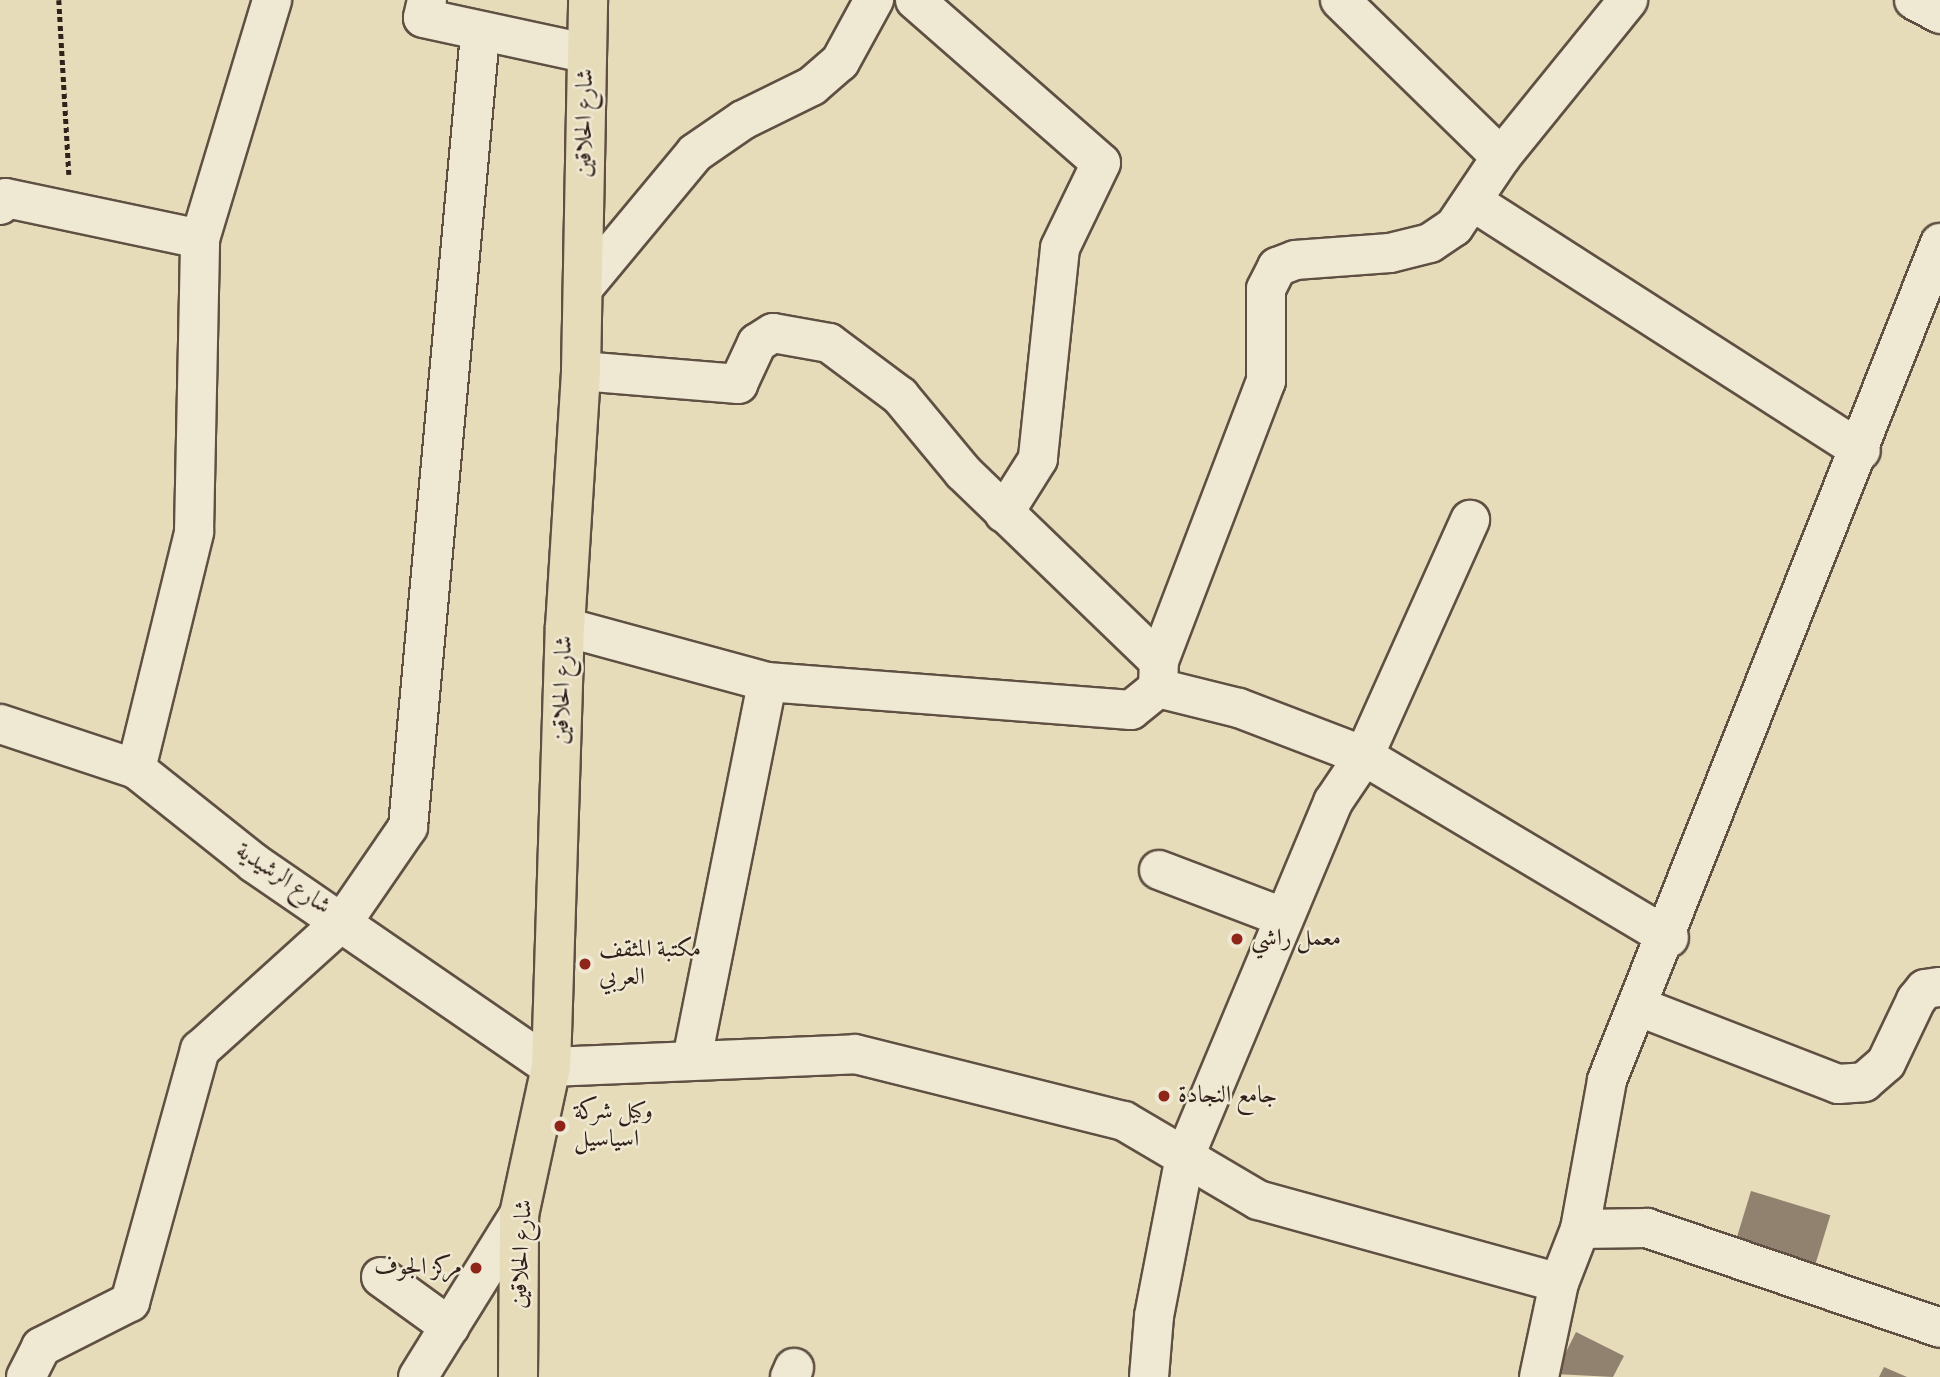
<!DOCTYPE html>
<html>
<head>
<meta charset="utf-8">
<style>
	body { margin:0 }
	#map { position:relative; width:1940px; height:1377px; overflow:hidden; background:#e7dcba; font-family:"Libre Bodoni",Amiri,serif }
	div>[style] { position:absolute }
	[style*='--x'] { left:calc(var(--x)*1px); top:calc(var(--y)*1px); width:calc(var(--w)*1px); rotate:calc(var(--a)*1deg) }
	.building>* { inset:0; background:#90826e; transform-origin:0 0 }
	.path>* { height:4.5px; margin-top:-2.25px; transform-origin:0; background:repeating-linear-gradient(90deg,#32211b 0 5px,transparent 0 8.5px) }
	.roads { filter:drop-shadow(2px 0 #5f5043) drop-shadow(-2px 0 #5f5043) drop-shadow(0 2px #5f5043) drop-shadow(0 -2px #5f5043) }
	.minor>* { height:38px; margin:-19px; padding:0 19px; transform-origin:19px; border-radius:19px; background:#efe8d2 }
	.major>* { height:38px; margin:-19px; padding:0 19px; transform-origin:19px; border-radius:19px; background:#e7dcba }
	.dots>* { width:19px; height:19px; translate:-50% -50%; box-sizing:border-box; border:4px solid #efe8d2; border-radius:50% }
	span { translate:-50% -50%; white-space:nowrap; text-align:center; line-height:1.15; -webkit-text-stroke:5px #efe8d2; paint-order:stroke }
	.street-label { font-size:24px; color:#32211b }
	.poi-label { font-size:24px; color:#32211b }
	.left { translate:0 -50%; text-align:left }
	.right { translate:-100% -50%; text-align:right }
</style>
</head>
<body>
<div id="map">
	<div class="building">
		<div style="left:1751px;top:1191px;width:83px;height:59px;rotate:17deg"></div>
		<div style="clip-path:polygon(1576px 1332px,1624px 1356px,1613px 1377px,1555px 1374px)"></div>
		<div style="clip-path:polygon(1884px 1367px,1907px 1377px,1879px 1377px)"></div>
	</div>
	<div class="path">
		<div style="--x:59;--y:0;--w:175;--a:86.7"></div>
	</div>
	<div class="roads">
		<div class="minor">
			<div style="--x:427;--y:0;--w:18;--a:103"></div>
			<div style="--x:423;--y:18;--w:166;--a:12.2"></div>
			<div style="--x:915;--y:0;--w:247;--a:41.2"></div>
			<div style="--x:1101;--y:163;--w:94;--a:115.8"></div>
			<div style="--x:1060;--y:248;--w:212;--a:96"></div>
			<div style="--x:1038;--y:459;--w:64;--a:122.2"></div>
			<div style="--x:1340;--y:0;--w:225;--a:44.3"></div>
			<div style="--x:1914;--y:0;--w:30;--a:28"></div>
			<div style="--x:1472;--y:201;--w:462;--a:32.7"></div>
			<div style="--x:0;--y:205;--w:9;--a:-49"></div>
			<div style="--x:6;--y:198;--w:198;--a:11.9"></div>
			<div style="--x:583;--y:288;--w:175;--a:-50.3"></div>
			<div style="--x:695;--y:153;--w:58;--a:-34.5"></div>
			<div style="--x:743;--y:120;--w:77;--a:-26.2"></div>
			<div style="--x:812;--y:86;--w:37;--a:-41"></div>
			<div style="--x:840;--y:62;--w:71;--a:-61.3"></div>
			<div style="--x:581;--y:371;--w:158;--a:4.7"></div>
			<div style="--x:738;--y:384;--w:45;--a:-65.1"></div>
			<div style="--x:757;--y:343;--w:19;--a:-32"></div>
			<div style="--x:773;--y:333;--w:57;--a:10.1"></div>
			<div style="--x:829;--y:343;--w:89;--a:36.7"></div>
			<div style="--x:900;--y:396;--w:99;--a:50.3"></div>
			<div style="--x:963;--y:472;--w:272;--a:44"></div>
			<div style="--x:565;--y:627;--w:209;--a:15.2"></div>
			<div style="--x:767;--y:682;--w:365;--a:4.4"></div>
			<div style="--x:1131;--y:710;--w:35;--a:-39"></div>
			<div style="--x:1158;--y:688;--w:83;--a:13.9"></div>
			<div style="--x:1239;--y:708;--w:134;--a:21"></div>
			<div style="--x:1364;--y:756;--w:355;--a:30.8"></div>
			<div style="--x:1158;--y:688;--w:27;--a:-88"></div>
			<div style="--x:1159;--y:661;--w:300;--a:-69.1"></div>
			<div style="--x:1266;--y:381;--w:92;--a:-90"></div>
			<div style="--x:1266;--y:289;--w:25;--a:-63"></div>
			<div style="--x:1277;--y:267;--w:19;--a:-21"></div>
			<div style="--x:1295;--y:260;--w:95;--a:-4.2"></div>
			<div style="--x:1390;--y:253;--w:41;--a:-14"></div>
			<div style="--x:1430;--y:243;--w:29;--a:-34"></div>
			<div style="--x:1454;--y:227;--w:84;--a:-56.1"></div>
			<div style="--x:1501;--y:157;--w:202;--a:-51"></div>
			<div style="--x:0;--y:724;--w:143;--a:18.3"></div>
			<div style="--x:136;--y:769;--w:151;--a:38.5"></div>
			<div style="--x:254;--y:863;--w:360;--a:34.5"></div>
			<div style="--x:551;--y:1067;--w:304;--a:-2.4"></div>
			<div style="--x:855;--y:1054;--w:277;--a:14"></div>
			<div style="--x:1124;--y:1121;--w:156;--a:30.5"></div>
			<div style="--x:1258;--y:1200;--w:312;--a:15.4"></div>
			<div style="--x:136;--y:769;--w:244;--a:-76.2"></div>
			<div style="--x:194;--y:532;--w:293;--a:-88.8"></div>
			<div style="--x:200;--y:239;--w:250;--a:-73.2"></div>
			<div style="--x:1159;--y:870;--w:133;--a:20.8"></div>
			<div style="--x:1637;--y:1006;--w:216;--a:21.2"></div>
			<div style="--x:1838;--y:1084;--w:26;--a:-4"></div>
			<div style="--x:1864;--y:1082;--w:29;--a:-41"></div>
			<div style="--x:1886;--y:1063;--w:70;--a:-64.5"></div>
			<div style="--x:1916;--y:1000;--w:14;--a:-51"></div>
			<div style="--x:1925;--y:989;--w:15;--a:-8"></div>
			<div style="--x:692;--y:1059;--w:384;--a:-78.7"></div>
			<div style="--x:1580;--y:1229;--w:67;--a:-0.9"></div>
			<div style="--x:1647;--y:1228;--w:310;--a:18.8"></div>
			<div style="--x:381;--y:1277;--w:85;--a:35.9"></div>
			<div style="--x:26;--y:1377;--w:34;--a:-63"></div>
			<div style="--x:41;--y:1347;--w:100;--a:-26.8"></div>
			<div style="--x:130;--y:1302;--w:262;--a:-74.5"></div>
			<div style="--x:200;--y:1050;--w:194;--a:-42.1"></div>
			<div style="--x:344;--y:920;--w:113;--a:-55.5"></div>
			<div style="--x:408;--y:827;--w:796;--a:-84.81"></div>
			<div style="--x:418;--y:1377;--w:191;--a:-58.1"></div>
			<div style="--x:790;--y:1377;--w:10;--a:-66"></div>
			<div style="--x:1149;--y:1377;--w:61;--a:-85.3"></div>
			<div style="--x:1154;--y:1316;--w:163;--a:-79"></div>
			<div style="--x:1185;--y:1156;--w:384;--a:-67.3"></div>
			<div style="--x:1333;--y:802;--w:55;--a:-56"></div>
			<div style="--x:1364;--y:756;--w:259;--a:-65.8"></div>
			<div style="--x:1539;--y:1377;--w:96;--a:-78"></div>
			<div style="--x:1559;--y:1283;--w:58;--a:-68.7"></div>
			<div style="--x:1580;--y:1229;--w:151;--a:-79.7"></div>
			<div style="--x:1607;--y:1080;--w:901;--a:-68.3"></div>
		</div>
		<div class="major">
			<div style="--x:518;--y:1377;--w:162;--a:-89.6"></div>
			<div style="--x:519;--y:1215;--w:151;--a:-77.8"></div>
			<div style="--x:551;--y:1067;--w:440;--a:-88.2"></div>
			<div style="--x:565;--y:627;--w:256;--a:-86.4"></div>
			<div style="--x:581;--y:371;--w:371;--a:-88.9"></div>
		</div>
	</div>
	<div class="dots">
		<div style="left:1237px;top:939px;background:#8f2418"></div>
		<div style="left:585px;top:964px;background:#8f2418"></div>
		<div style="left:1164px;top:1096px;background:#8f2418"></div>
		<div style="left:560px;top:1126px;background:#8f2418"></div>
		<div style="left:476px;top:1268px;background:#8f2418"></div>
	</div>
	<div class="street-label">
		<span style="left:585px;top:123px;rotate:-89deg">شارع الحلاقين</span>
		<span style="left:563px;top:690px;rotate:-88deg">شارع الحلاقين</span>
		<span style="left:283px;top:879px;rotate:34deg">شارع الرشيدية</span>
		<span style="left:522px;top:1254px;rotate:-87deg">شارع الحلاقين</span>
	</div>
	<div class="poi-label">
		<span class="left" style="left:1251px;top:939px">معمل راشي</span>
		<span class="left" style="left:599px;top:964px">مكتبة المثقف<br>العربي</span>
		<span class="left" style="left:1178px;top:1096px">جامع النجادة</span>
		<span class="left" style="left:574px;top:1126px">وكيل شركة<br>اسياسيل</span>
		<span class="right" style="left:462px;top:1268px">مركز الجوف</span>
	</div>
</div>
</body>
</html>
